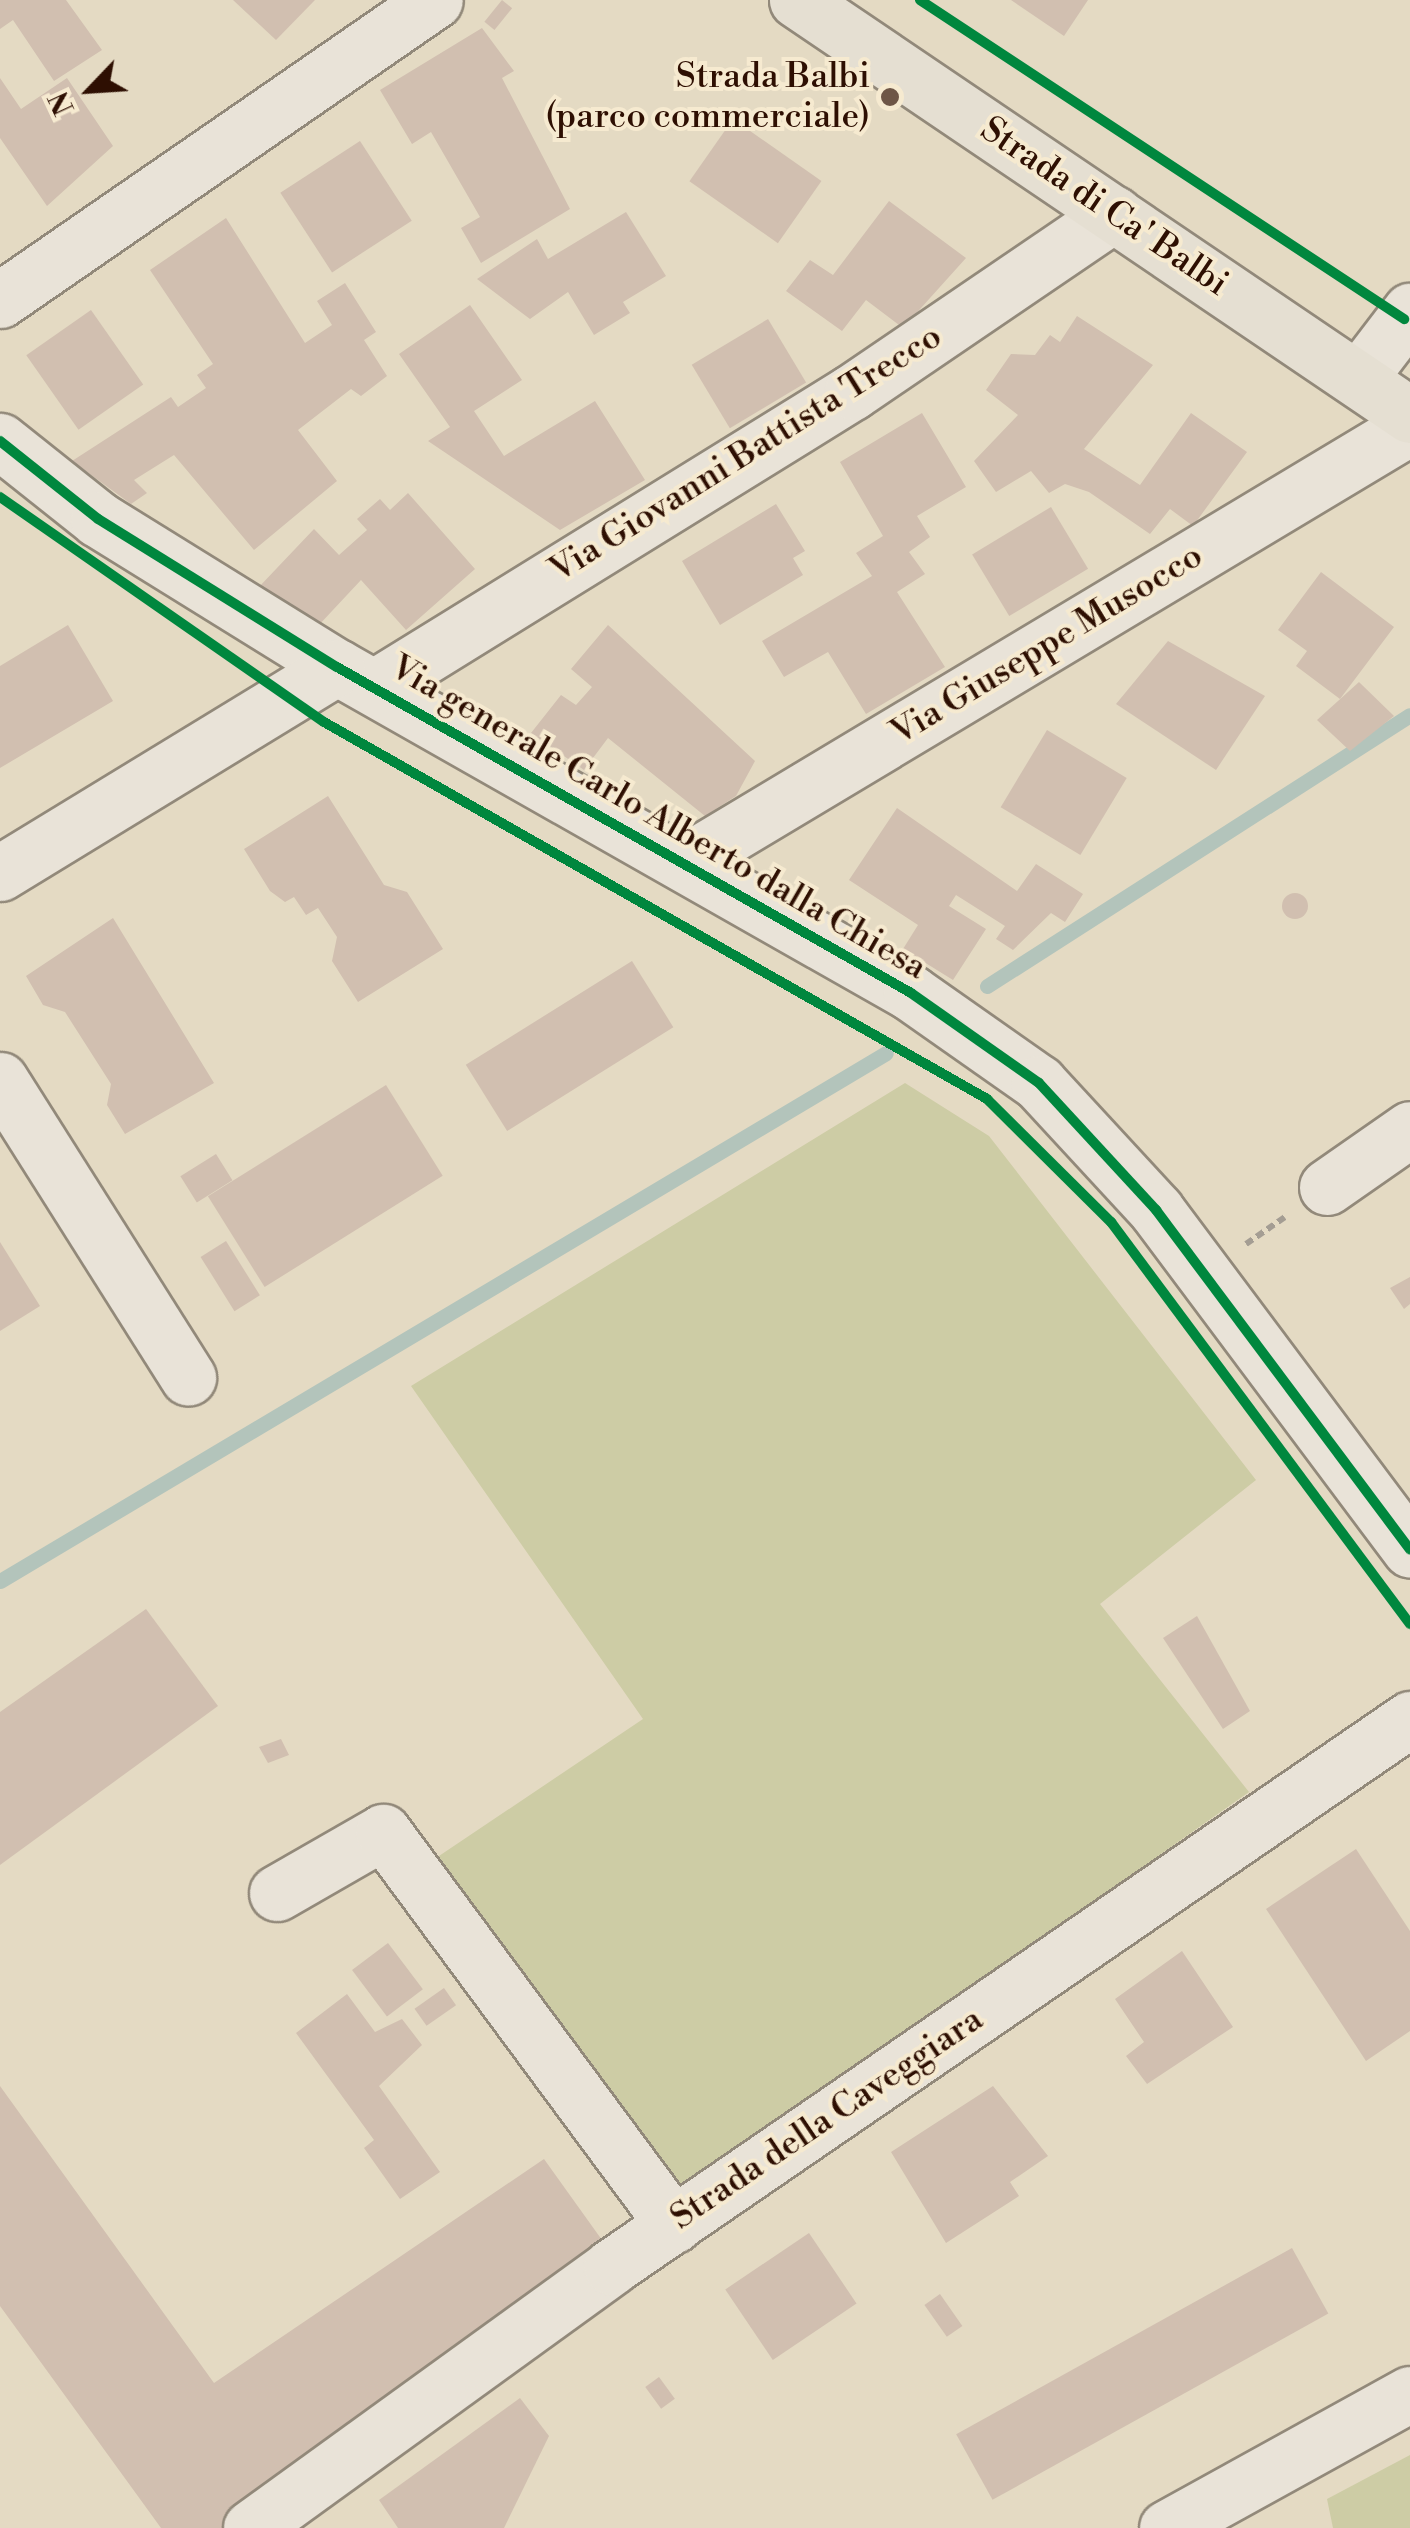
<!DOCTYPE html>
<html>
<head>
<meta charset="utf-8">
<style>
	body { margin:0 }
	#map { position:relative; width:1410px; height:2528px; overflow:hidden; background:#e4dac3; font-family:"Libre Bodoni",serif }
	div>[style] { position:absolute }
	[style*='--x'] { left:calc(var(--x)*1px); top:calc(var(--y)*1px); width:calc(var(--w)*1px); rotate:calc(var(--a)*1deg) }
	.green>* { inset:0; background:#cdcca5 }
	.stream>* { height:15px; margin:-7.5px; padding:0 7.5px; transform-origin:7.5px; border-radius:7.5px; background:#b3c4bb }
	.building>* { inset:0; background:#d1bfb0; transform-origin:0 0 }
	.round { border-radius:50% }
	.path>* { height:6px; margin-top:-3px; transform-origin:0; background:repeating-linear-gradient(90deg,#a49d93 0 8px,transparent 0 13px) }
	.roads { filter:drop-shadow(2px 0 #92897a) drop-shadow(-2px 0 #92897a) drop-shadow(0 2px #92897a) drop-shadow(0 -2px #92897a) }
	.minor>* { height:55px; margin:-27.5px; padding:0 27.5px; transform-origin:27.5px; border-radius:27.5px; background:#e9e3d8 }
	.major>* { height:55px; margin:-27.5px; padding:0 27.5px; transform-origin:27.5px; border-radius:27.5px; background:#e5dfd2 }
	.cycleway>* { height:10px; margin:-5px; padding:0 5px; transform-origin:5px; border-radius:5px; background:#00873e }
	.dots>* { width:28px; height:28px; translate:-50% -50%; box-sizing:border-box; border:5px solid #f6ead0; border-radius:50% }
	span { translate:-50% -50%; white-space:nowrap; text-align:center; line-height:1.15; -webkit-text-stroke:8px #f6ead0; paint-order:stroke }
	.poi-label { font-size:35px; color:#2e0f02 }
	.right { translate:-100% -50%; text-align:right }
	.street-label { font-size:35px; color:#2e0f02 }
	.north { position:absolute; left:40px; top:40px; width:100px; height:100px; -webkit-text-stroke:8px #f6ead0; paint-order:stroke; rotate:245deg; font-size:28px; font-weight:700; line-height:40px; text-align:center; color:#2e0f02 }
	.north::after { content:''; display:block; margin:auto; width:35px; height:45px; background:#2e0f02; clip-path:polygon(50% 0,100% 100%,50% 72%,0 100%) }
</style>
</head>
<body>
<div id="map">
	<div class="green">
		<div style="clip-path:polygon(905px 1083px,989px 1136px,1256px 1480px,1100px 1604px,1249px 1792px,675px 2196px,436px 1858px,643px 1719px,411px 1386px)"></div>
		<div style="clip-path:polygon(1410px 2455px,1410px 2528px,1333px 2528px,1327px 2499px)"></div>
	</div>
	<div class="stream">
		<div style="--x:987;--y:986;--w:502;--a:-32.65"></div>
		<div style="--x:0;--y:1581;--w:1031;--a:-30.79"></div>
	</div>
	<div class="building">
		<div style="clip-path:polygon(0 0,66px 0,102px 50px,54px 81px,13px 20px,0 29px)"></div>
		<div style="clip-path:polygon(233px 0,315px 0,276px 40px)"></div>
		<div style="left:502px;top:0;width:13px;height:28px;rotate:39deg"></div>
		<div style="clip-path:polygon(1011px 0,1088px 0,1064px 36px)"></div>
		<div style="clip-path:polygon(482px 28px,514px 71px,502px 78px,570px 209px,481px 263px,461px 228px,480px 217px,431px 132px,412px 144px,380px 90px)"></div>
		<div style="clip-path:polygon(0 78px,21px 109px,67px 78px,113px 146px,47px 206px,0 138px)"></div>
		<div style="left:733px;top:119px;width:108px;height:76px;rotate:35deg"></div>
		<div style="left:360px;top:141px;width:95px;height:95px;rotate:57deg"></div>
		<div style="clip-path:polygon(889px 201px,966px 258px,903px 328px,866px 300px,842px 331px,786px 291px,810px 260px,833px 275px)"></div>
		<div style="clip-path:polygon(626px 212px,666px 276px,623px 302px,630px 313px,594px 335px,568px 292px,530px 319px,477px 279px,537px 239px,548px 259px)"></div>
		<div style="clip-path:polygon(226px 218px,305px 343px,332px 325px,317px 301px,345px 283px,376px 332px,364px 340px,387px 376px,361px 396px,351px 389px,298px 430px,337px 481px,254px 550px,174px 455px,134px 480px,147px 493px,131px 504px,72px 461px,171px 397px,178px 407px,206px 388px,197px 375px,213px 364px,150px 270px)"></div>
		<div style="clip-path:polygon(470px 305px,522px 380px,474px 411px,504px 456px,595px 401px,645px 480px,560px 530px,428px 441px,450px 427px,399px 354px)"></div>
		<div style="left:91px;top:310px;width:91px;height:79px;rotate:55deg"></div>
		<div style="clip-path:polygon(1077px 316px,1153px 365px,1084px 449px,1140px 485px,1191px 413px,1247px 452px,1193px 526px,1170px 509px,1150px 534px,1089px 492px,1065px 484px,1049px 493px,1031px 471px,996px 492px,974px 461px,1018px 415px,986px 390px,1011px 354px,1035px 355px,1050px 335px,1060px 342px)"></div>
		<div style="left:768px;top:319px;width:74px;height:89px;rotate:59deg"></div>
		<div style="clip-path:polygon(922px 413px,966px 487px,917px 516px,930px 537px,909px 552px,925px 574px,897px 592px,945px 667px,866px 714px,828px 652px,784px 677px,762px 641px,872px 576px,856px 553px,883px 536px,840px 462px)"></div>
		<div style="clip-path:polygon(408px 493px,475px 569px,406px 630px,361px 580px,318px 626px,258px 588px,314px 529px,339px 555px,367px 530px,357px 519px,380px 499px,390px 510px)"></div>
		<div style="clip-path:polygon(776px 504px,805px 551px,793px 558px,803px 575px,720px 625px,682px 561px)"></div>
		<div style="left:1051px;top:507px;width:72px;height:92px;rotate:59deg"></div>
		<div style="clip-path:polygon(1321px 572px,1394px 627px,1340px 699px,1296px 666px,1307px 651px,1278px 630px)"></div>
		<div style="clip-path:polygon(68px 625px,113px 701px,0 768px,0 666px)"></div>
		<div style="clip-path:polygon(608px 625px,755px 761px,736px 796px,705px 816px,608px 738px,584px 770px,531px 733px,561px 695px,576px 705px,592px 687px,571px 669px)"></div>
		<div style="clip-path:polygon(1168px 641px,1265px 696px,1216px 770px,1116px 704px)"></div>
		<div style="clip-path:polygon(1359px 682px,1394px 716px,1350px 751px,1317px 720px)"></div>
		<div style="left:1047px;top:730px;width:93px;height:90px;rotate:31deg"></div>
		<div style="clip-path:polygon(328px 796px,384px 885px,407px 892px,443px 949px,358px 1002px,332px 961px,337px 937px,318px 908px,306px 915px,294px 897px,285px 902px,270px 891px,244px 849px)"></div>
		<div style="clip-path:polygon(897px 808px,1017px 891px,1036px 864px,1083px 894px,1065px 922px,1051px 913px,1013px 950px,996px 939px,1005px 926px,956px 895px,949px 906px,986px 929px,953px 980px,903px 949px,918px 925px,849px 880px)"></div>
		<div class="round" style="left:1282px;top:893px;width:26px;height:26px"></div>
		<div style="clip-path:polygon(113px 918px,214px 1083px,125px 1134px,107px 1105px,111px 1084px,65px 1012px,43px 1005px,26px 976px)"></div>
		<div style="left:632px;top:961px;width:78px;height:196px;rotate:58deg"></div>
		<div style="left:386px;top:1085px;width:107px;height:210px;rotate:58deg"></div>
		<div style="left:216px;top:1154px;width:31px;height:42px;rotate:58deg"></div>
		<div style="left:226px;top:1241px;width:64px;height:30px;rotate:58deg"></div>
		<div style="clip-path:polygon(0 1242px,40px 1306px,0 1331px)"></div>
		<div style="clip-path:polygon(1410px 1277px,1410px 1304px,1404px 1309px,1390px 1288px)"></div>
		<div style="clip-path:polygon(146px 1609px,218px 1706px,0 1865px,0 1712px)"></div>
		<div style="clip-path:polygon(1197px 1616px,1250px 1711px,1223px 1729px,1163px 1638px)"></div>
		<div style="clip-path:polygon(281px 1739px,289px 1755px,268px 1763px,259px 1747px)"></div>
		<div style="clip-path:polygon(1356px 1849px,1410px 1931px,1410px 2031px,1366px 2061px,1266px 1909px)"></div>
		<div style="left:388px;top:1943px;width:58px;height:45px;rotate:53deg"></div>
		<div style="clip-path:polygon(1182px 1951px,1233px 2027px,1147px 2084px,1126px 2056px,1144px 2042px,1115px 1999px)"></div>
		<div style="left:444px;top:1988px;width:21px;height:36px;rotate:55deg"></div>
		<div style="clip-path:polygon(347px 1994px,375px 2032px,402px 2019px,422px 2045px,379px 2086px,440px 2172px,400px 2199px,364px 2148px,374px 2140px,296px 2033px)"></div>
		<div style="clip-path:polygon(0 2086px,214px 2383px,544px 2159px,612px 2254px,226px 2528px,161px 2528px,0 2306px)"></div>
		<div style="clip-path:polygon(993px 2086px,1048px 2156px,1010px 2182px,1019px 2196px,946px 2243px,891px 2152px)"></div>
		<div style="left:809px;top:2233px;width:85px;height:101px;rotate:56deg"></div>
		<div style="left:1292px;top:2248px;width:75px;height:384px;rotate:61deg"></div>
		<div style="left:940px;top:2294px;width:39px;height:19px;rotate:55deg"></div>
		<div style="left:659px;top:2377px;width:27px;height:17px;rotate:54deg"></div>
		<div style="clip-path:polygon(520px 2398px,549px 2436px,504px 2528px,398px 2528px,379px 2500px)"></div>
	</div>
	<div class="path">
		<div style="--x:1246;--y:1244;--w:47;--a:-34.7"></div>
	</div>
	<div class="roads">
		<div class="minor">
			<div style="--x:0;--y:300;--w:528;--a:-34.59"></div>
			<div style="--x:1358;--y:379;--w:86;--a:-52.6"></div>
			<div style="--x:0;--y:441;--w:125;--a:38.5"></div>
			<div style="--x:98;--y:519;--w:281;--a:31.8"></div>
			<div style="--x:337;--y:667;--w:660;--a:29.59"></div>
			<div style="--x:911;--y:993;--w:156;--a:35.1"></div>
			<div style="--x:1039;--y:1083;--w:173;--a:47.3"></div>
			<div style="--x:1156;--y:1210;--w:424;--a:53.2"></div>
			<div style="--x:375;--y:687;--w:561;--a:-31.73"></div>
			<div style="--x:852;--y:392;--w:317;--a:-34.2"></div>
			<div style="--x:683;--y:863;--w:848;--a:-30.95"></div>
			<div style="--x:0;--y:873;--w:395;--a:-31.4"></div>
			<div style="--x:0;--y:1080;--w:352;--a:57.7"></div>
			<div style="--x:1327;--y:1187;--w:101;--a:-34.9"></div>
			<div style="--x:277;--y:1893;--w:122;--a:-29.9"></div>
			<div style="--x:383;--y:1832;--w:489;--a:53.5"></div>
			<div style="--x:251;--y:2528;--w:445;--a:-35.9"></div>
			<div style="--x:611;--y:2267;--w:969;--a:-34.44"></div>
			<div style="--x:1167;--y:2528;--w:277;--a:-28.9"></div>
		</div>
		<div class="major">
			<div style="--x:797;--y:0;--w:740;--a:34.1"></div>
		</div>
	</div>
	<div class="cycleway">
		<div style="--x:920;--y:0;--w:580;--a:33.39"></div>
		<div style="--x:0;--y:441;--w:125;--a:38.5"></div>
		<div style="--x:98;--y:519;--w:281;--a:31.8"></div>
		<div style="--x:337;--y:667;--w:660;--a:29.59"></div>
		<div style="--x:911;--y:993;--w:156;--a:35.1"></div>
		<div style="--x:1039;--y:1083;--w:173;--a:47.3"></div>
		<div style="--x:1156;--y:1210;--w:424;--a:53.2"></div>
		<div style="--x:0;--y:497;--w:394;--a:34.8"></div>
		<div style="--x:324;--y:722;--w:763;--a:29.62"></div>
		<div style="--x:987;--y:1099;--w:175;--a:44.8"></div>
		<div style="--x:1111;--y:1222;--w:501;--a:53.36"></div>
	</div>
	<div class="dots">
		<div style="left:890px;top:97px;background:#6e5646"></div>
	</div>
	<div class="poi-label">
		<span class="right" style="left:870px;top:97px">Strada Balbi<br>(parco commerciale)</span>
	</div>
	<div class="street-label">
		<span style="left:1104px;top:207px;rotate:34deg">Strada di Ca' Balbi</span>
		<span style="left:746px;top:454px;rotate:-32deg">Via Giovanni Battista Trecco</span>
		<span style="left:1047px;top:645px;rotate:-31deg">Via Giuseppe Musocco</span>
		<span style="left:658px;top:818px;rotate:30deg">Via generale Carlo Alberto dalla Chiesa</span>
		<span style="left:827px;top:2119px;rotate:-34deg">Strada della Caveggiara</span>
	</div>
	<div class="north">N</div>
</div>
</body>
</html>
